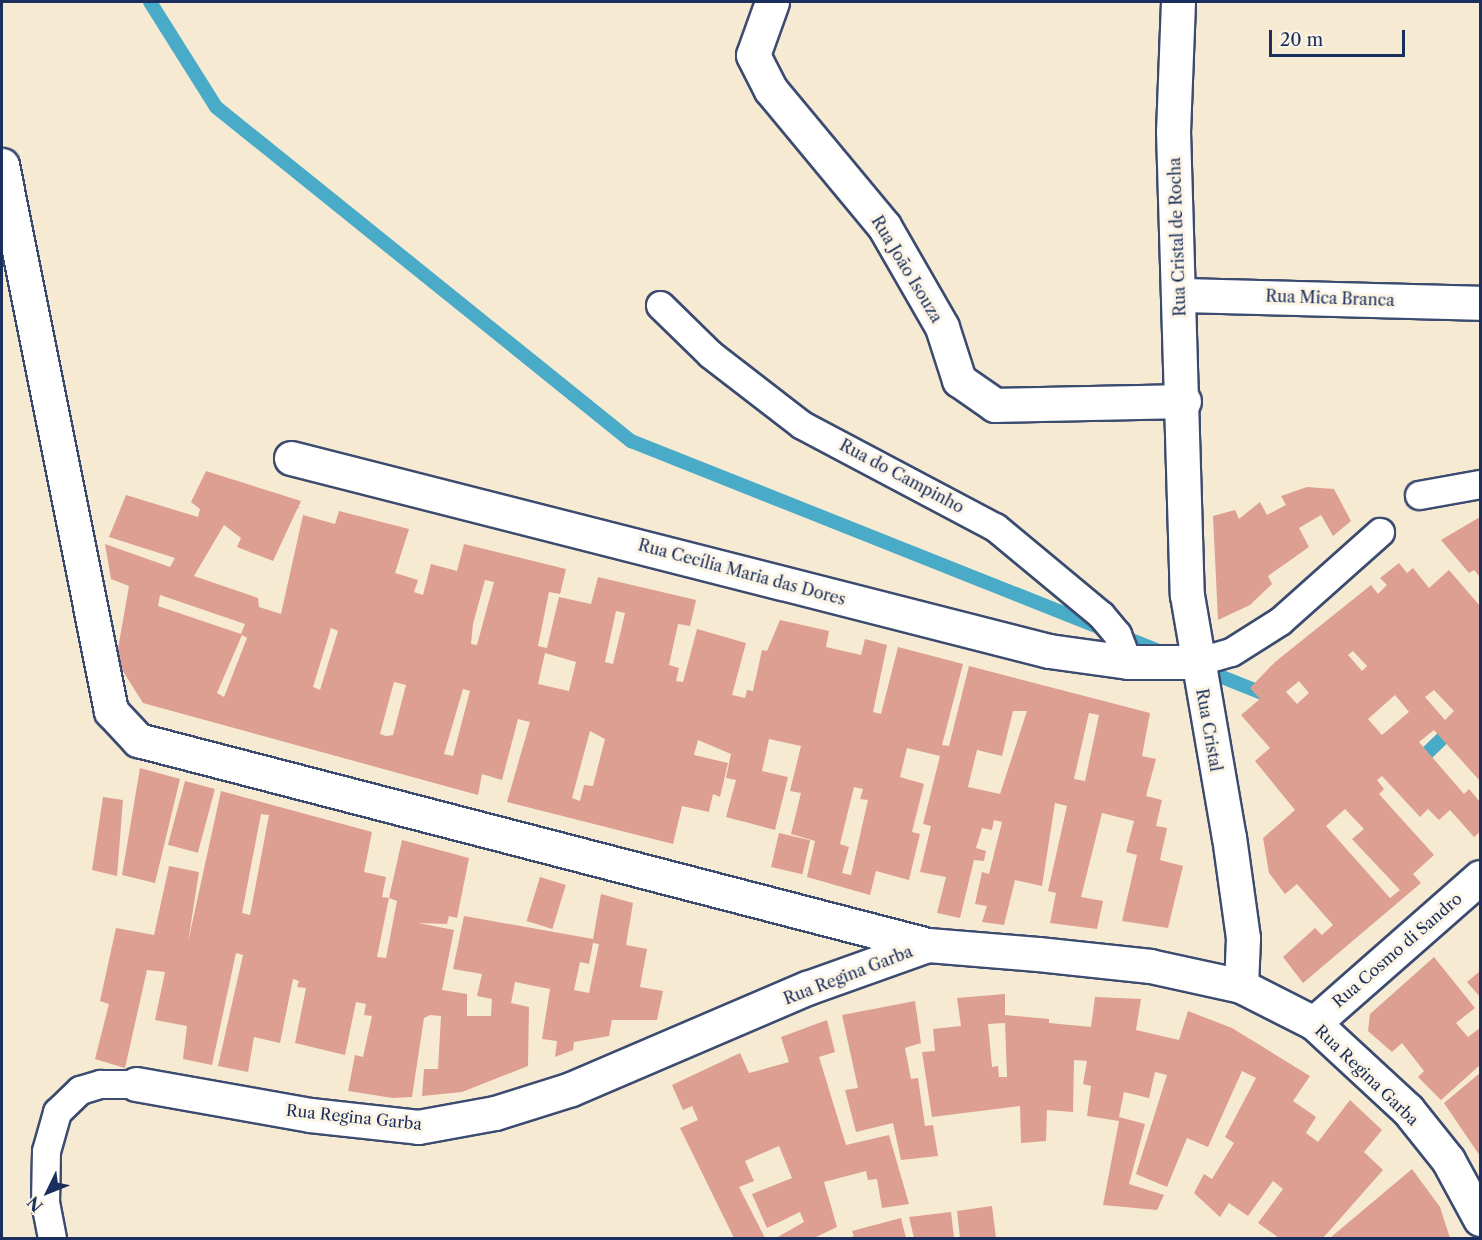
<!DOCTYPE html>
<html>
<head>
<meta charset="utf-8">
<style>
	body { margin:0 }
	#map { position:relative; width:1482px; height:1240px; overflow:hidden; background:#f7ead3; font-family:"Libre Caslon Text",serif }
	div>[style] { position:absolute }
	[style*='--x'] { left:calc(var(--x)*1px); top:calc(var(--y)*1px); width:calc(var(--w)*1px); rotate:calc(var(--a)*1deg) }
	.stream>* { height:14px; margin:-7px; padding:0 7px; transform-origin:7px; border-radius:7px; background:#49abc8 }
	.building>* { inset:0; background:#dd9f92; transform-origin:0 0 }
	.roads { filter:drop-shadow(2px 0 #3c4b70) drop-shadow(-2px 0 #3c4b70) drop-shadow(0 2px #3c4b70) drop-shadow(0 -2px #3c4b70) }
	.lane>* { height:27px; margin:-13.5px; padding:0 13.5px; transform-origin:13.5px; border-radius:13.5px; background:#fff }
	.street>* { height:33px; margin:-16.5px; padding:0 16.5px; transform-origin:16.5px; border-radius:16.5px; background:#fff }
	span { translate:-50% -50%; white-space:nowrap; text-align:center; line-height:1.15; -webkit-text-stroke:6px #fcf5e5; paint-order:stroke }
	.street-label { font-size:16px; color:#1b2f5e }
	.frame { position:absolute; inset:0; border:3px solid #1b2f5e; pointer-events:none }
	.north { position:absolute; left:18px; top:1162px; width:60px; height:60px; -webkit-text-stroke:4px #fcf5e5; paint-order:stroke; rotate:227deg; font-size:16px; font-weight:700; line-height:24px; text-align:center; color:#1b2f5e }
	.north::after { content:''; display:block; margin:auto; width:21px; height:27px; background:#1b2f5e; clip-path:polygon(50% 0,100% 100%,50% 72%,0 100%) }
	.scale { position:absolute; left:1269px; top:30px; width:136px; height:27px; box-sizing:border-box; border:3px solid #1b2f5e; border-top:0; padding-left:8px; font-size:18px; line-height:21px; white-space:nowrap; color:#1b2f5e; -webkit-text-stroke:4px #fcf5e5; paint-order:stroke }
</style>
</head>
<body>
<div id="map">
	<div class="stream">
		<div style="--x:150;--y:2;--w:124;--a:57.8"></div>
		<div style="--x:216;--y:107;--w:533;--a:38.83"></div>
		<div style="--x:631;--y:441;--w:568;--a:21.69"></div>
		<div style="--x:1202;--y:669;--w:70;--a:21.8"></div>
		<div style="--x:1413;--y:753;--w:11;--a:22"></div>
		<div style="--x:1423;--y:757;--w:42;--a:-44"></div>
	</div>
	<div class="building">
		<div style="clip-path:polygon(evenodd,206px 471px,301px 501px,273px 561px,237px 547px,241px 538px,224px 525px,194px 576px,258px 598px,259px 607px,281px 614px,303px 515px,335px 524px,339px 511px,409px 529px,395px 573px,418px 580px,414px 592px,423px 595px,431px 564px,457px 571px,464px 544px,566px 569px,560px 594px,549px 592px,538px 646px,547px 648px,559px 597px,591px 604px,598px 577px,696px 600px,690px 626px,678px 624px,669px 665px,679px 668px,676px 681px,683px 682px,697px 629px,746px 643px,732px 695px,745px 698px,747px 690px,753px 691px,762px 650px,767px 651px,780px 620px,829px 631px,826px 647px,861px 655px,865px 639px,887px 645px,873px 712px,881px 714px,898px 647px,963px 664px,942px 745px,949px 746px,969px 666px,1150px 713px,1142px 756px,1156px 759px,1146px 796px,1162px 800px,1156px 826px,1167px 828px,1160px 860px,1183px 866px,1168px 928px,1122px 921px,1137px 855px,1126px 852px,1134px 821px,1102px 813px,1081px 897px,1103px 901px,1097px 929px,1050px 923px,1056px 893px,1048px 891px,1067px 806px,1055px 803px,1042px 886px,1015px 880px,1004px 925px,982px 922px,987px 906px,975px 904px,982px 872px,989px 874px,1002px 822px,994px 820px,992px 830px,982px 828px,976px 848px,986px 851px,984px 861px,974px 860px,960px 918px,937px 913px,946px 877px,920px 872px,931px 826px,923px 824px,940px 756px,907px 748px,900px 777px,924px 784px,912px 832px,920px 834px,909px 880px,876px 871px,870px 895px,807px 877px,815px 841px,791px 834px,801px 793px,790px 791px,801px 746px,769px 739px,762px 771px,788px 777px,775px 830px,726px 817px,736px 780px,726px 778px,731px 754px,698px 740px,694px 755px,728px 763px,720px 797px,713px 794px,709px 812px,682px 806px,673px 844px,507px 802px,530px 722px,518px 719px,502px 780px,482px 774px,478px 795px,143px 703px,116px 660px,129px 586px,111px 579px,105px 544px,170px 567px,175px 558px,109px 537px,126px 495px,198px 517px,200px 509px,191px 502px,206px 471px,485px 580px,494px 582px,477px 645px,471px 644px,473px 624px,485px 580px,206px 471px,160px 595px,245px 624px,241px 634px,158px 606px,160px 595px,206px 471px,616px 611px,625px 613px,613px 664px,605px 662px,616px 611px,206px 471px,331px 628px,338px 631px,320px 690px,313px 687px,331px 628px,206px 471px,242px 635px,247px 638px,224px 697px,217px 693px,242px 635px,206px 471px,545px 653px,576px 662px,569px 691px,538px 684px,545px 653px,206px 471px,394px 682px,406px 685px,393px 735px,386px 736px,380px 734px,394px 682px,206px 471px,463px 689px,470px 691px,453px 756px,444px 754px,463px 689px,206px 471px,1013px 711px,1027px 711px,1000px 794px,968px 787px,977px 750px,1002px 756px,1013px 711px,206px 471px,1089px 713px,1099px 715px,1085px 781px,1074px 779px,1089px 713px,206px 471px,590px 731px,605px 739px,593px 786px,584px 785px,580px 801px,572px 798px,590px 731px,206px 471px,854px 787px,863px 789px,860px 799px,868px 800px,851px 875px,842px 873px,849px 847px,840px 844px,854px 787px)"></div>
		<div style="clip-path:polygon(1307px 487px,1334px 489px,1351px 521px,1333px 536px,1321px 515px,1299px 528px,1309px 547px,1268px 576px,1272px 584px,1250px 605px,1218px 620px,1213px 516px,1235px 510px,1239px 519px,1260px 502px,1267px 515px,1286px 505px,1281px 496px)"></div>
		<div style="clip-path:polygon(1480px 517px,1480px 577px,1474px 570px,1469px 573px,1441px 540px)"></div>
		<div style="clip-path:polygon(evenodd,1399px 563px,1407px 573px,1413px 568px,1429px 588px,1449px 570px,1480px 606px,1480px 781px,1434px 730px,1419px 742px,1464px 794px,1469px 789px,1480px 802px,1480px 832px,1474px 837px,1450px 810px,1439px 820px,1428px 809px,1420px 817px,1382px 776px,1377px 780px,1384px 789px,1379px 794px,1434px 855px,1413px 874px,1421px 883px,1303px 983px,1283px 957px,1315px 928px,1322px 935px,1333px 925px,1297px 884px,1285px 894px,1269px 873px,1263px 838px,1295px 810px,1255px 761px,1270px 748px,1241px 715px,1260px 699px,1250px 688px,1275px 662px,1371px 585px,1378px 594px,1387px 585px,1380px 578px,1399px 563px,1353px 651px,1367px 666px,1362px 671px,1348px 655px,1353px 651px,1399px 563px,1299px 681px,1309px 693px,1297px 704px,1286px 692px,1299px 681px,1399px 563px,1434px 690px,1454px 711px,1445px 720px,1425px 697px,1434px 690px,1399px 563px,1395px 695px,1409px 712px,1382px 735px,1368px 719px,1395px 695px,1399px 563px,1345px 809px,1364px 829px,1352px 839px,1400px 890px,1390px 898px,1326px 826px,1345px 809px)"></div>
		<div style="clip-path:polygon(140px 768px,180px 779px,155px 883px,122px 875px)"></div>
		<div style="left:185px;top:781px;width:31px;height:66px;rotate:15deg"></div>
		<div style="clip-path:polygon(evenodd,221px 791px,372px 832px,364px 872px,386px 877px,382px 897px,389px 898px,377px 957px,386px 958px,397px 901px,389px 898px,402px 840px,469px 858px,457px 918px,449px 916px,447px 924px,418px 923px,454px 930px,442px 990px,467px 994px,467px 1016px,491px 1016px,492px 999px,477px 996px,482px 974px,453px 969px,464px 916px,593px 939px,601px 894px,633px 903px,626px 945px,647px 949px,640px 987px,663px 991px,657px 1020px,612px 1020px,609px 1036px,574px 1042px,573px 1050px,555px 1057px,557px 1041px,542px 1039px,550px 989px,515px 982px,511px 1003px,529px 1007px,528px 1066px,462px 1092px,422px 1096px,424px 1069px,438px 1069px,441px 1016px,430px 1015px,424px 1018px,412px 1097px,393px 1098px,348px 1091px,355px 1055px,363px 1057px,372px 1016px,364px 1015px,366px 1004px,356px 1002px,345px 1055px,295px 1043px,306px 988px,297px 987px,299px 981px,293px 979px,280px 1043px,254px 1037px,248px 1072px,218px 1066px,243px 955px,236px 953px,212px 1065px,183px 1059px,187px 1026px,155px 1020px,165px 972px,147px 970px,125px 1068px,95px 1059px,109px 1004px,100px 1001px,116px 928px,154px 935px,169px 866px,199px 872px,188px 942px,221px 791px,261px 814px,269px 815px,250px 915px,242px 913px,261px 814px,221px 791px,593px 943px,599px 944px,589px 993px,574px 990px,580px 962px,589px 964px,593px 943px)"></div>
		<div style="clip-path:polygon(103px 797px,123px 800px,117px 876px,92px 870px)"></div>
		<div style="left:779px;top:833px;width:32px;height:35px;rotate:13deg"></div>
		<div style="left:540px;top:877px;width:27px;height:46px;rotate:17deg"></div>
		<div style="clip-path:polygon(1434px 957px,1475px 1008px,1456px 1023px,1468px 1037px,1480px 1028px,1480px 1065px,1441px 1100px,1418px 1077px,1424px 1071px,1402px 1043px,1392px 1052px,1368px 1031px,1370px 1014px)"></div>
		<div style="clip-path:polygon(1480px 971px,1480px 997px,1467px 982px)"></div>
		<div style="clip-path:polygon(evenodd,1005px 994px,1005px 1015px,1049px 1019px,1049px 1023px,1091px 1027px,1095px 997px,1141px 999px,1136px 1030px,1179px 1040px,1188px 1011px,1232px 1028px,1310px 1076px,1293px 1101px,1316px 1117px,1306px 1133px,1318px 1142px,1350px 1100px,1382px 1130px,1364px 1152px,1383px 1170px,1323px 1238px,1279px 1238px,1258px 1223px,1283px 1189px,1273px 1181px,1248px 1216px,1229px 1203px,1220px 1217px,1194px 1193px,1204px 1174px,1212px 1179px,1234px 1143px,1225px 1137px,1256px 1078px,1242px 1071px,1208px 1147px,1187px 1138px,1167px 1187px,1136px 1174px,1167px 1075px,1155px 1072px,1149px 1098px,1124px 1092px,1119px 1117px,1145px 1124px,1129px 1184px,1164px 1195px,1157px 1210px,1103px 1205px,1119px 1121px,1087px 1116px,1091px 1086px,1083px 1084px,1087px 1061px,1074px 1060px,1073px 1112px,1047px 1110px,1046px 1141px,1021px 1143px,1020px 1106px,932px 1117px,922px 1052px,935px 1051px,933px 1029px,961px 1026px,957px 998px,1005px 994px,1005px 1023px,1007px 1077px,999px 1077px,998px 1066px,992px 1067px,988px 1024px,1005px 1023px)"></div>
		<div style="clip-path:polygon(915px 1001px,921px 1043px,905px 1048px,911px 1079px,918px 1078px,925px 1126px,933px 1125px,938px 1156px,901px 1160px,893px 1123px,856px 1132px,845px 1090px,858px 1088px,842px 1015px)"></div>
		<div style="clip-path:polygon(827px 1020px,835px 1052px,819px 1057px,846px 1145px,889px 1135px,909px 1204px,882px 1208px,877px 1179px,868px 1180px,866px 1171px,824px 1182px,837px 1227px,814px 1238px,776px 1238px,804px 1222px,800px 1212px,767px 1228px,752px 1194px,792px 1178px,779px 1146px,745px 1161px,754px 1181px,739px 1187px,765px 1238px,734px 1238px,680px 1128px,698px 1120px,692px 1106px,683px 1110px,672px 1085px,740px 1053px,749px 1073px,789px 1062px,781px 1037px)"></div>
		<div style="clip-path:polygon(1480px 1073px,1480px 1156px,1444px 1103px)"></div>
		<div style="clip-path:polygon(1412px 1169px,1440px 1207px,1450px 1238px,1330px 1238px)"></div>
		<div style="clip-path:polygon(992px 1206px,996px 1238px,960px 1238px,957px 1211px)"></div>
		<div style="clip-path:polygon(951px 1212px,954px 1238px,914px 1238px,909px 1217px)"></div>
		<div style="clip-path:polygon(901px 1218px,906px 1238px,849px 1238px,854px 1236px,852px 1231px)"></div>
	</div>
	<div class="roads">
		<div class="lane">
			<div style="--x:660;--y:305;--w:70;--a:44.4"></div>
			<div style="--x:710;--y:354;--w:116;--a:37.7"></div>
			<div style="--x:802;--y:425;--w:218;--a:27.9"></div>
			<div style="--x:995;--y:527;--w:138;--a:39.7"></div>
			<div style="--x:1101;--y:615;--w:25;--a:50"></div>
			<div style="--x:1117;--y:634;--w:30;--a:69"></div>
			<div style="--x:1419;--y:495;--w:62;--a:-10.2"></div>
			<div style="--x:1196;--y:662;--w:36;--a:-16"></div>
			<div style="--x:1231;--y:652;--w:58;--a:-32.3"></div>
			<div style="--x:1280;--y:621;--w:134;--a:-41.7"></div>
			<div style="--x:52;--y:1238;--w:36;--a:-101"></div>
			<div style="--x:45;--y:1203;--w:52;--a:-88.9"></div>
			<div style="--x:46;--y:1151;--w:41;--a:-74.2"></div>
			<div style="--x:57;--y:1112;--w:32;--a:-44"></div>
			<div style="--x:80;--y:1090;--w:21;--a:-17"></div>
			<div style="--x:100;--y:1084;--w:36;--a:0"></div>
		</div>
		<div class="street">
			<div style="--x:772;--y:2;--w:56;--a:109.7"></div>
			<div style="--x:753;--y:55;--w:39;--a:63"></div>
			<div style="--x:771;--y:90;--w:177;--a:50.3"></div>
			<div style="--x:884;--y:226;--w:116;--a:60.1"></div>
			<div style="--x:942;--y:327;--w:56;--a:72.2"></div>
			<div style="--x:959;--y:380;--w:44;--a:34.8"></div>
			<div style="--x:995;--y:405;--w:189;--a:-1.2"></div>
			<div style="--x:1178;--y:2;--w:129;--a:92.2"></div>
			<div style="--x:1173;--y:131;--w:464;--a:88.3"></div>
			<div style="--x:1187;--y:595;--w:246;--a:80.2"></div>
			<div style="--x:1229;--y:837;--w:102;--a:82.1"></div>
			<div style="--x:1243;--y:938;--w:48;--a:92.4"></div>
			<div style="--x:2;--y:165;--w:557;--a:78.71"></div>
			<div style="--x:111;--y:711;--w:40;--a:47"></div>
			<div style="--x:138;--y:740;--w:816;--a:14.55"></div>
			<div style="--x:1180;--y:295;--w:300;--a:1.5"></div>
			<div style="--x:291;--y:458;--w:782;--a:14.28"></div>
			<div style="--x:1049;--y:651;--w:80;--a:7.9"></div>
			<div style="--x:1128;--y:662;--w:68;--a:0"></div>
			<div style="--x:1314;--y:1023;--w:221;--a:-41.3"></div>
			<div style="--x:136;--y:1084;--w:177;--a:10.1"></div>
			<div style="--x:310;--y:1115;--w:109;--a:6.3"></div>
			<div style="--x:418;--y:1127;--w:78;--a:-10.3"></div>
			<div style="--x:495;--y:1113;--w:80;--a:-17.5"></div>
			<div style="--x:571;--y:1089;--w:257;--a:-23.2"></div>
			<div style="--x:807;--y:988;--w:128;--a:-19.6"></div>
			<div style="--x:928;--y:945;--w:110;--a:4.7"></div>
			<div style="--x:1038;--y:954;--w:113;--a:6.1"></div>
			<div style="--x:1150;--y:966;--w:93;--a:12.4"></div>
			<div style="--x:1241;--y:986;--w:82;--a:26.9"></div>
			<div style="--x:1314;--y:1023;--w:128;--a:42.8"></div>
			<div style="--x:1408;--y:1110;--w:64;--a:51.3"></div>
			<div style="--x:1448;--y:1160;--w:67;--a:61.5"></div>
		</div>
	</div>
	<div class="street-label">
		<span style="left:1177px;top:237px;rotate:-92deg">Rua Cristal de Rocha</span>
		<span style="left:907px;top:269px;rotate:59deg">Rua João Isouza</span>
		<span style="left:1330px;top:298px;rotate:2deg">Rua Mica Branca</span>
		<span style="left:902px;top:476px;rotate:28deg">Rua do Campinho</span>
		<span style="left:742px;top:572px;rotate:15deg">Rua Cecília Maria das Dores</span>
		<span style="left:1209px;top:730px;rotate:80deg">Rua Cristal</span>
		<span style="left:1397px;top:950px;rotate:-41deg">Rua Cosmo di Sandro</span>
		<span style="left:848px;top:975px;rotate:-21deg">Rua Regina Garba</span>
		<span style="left:1367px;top:1075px;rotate:44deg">Rua Regina Garba</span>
		<span style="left:354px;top:1117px;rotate:6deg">Rua Regina Garba</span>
	</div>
	<div class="frame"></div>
	<div class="north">N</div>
	<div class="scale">20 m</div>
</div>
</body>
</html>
